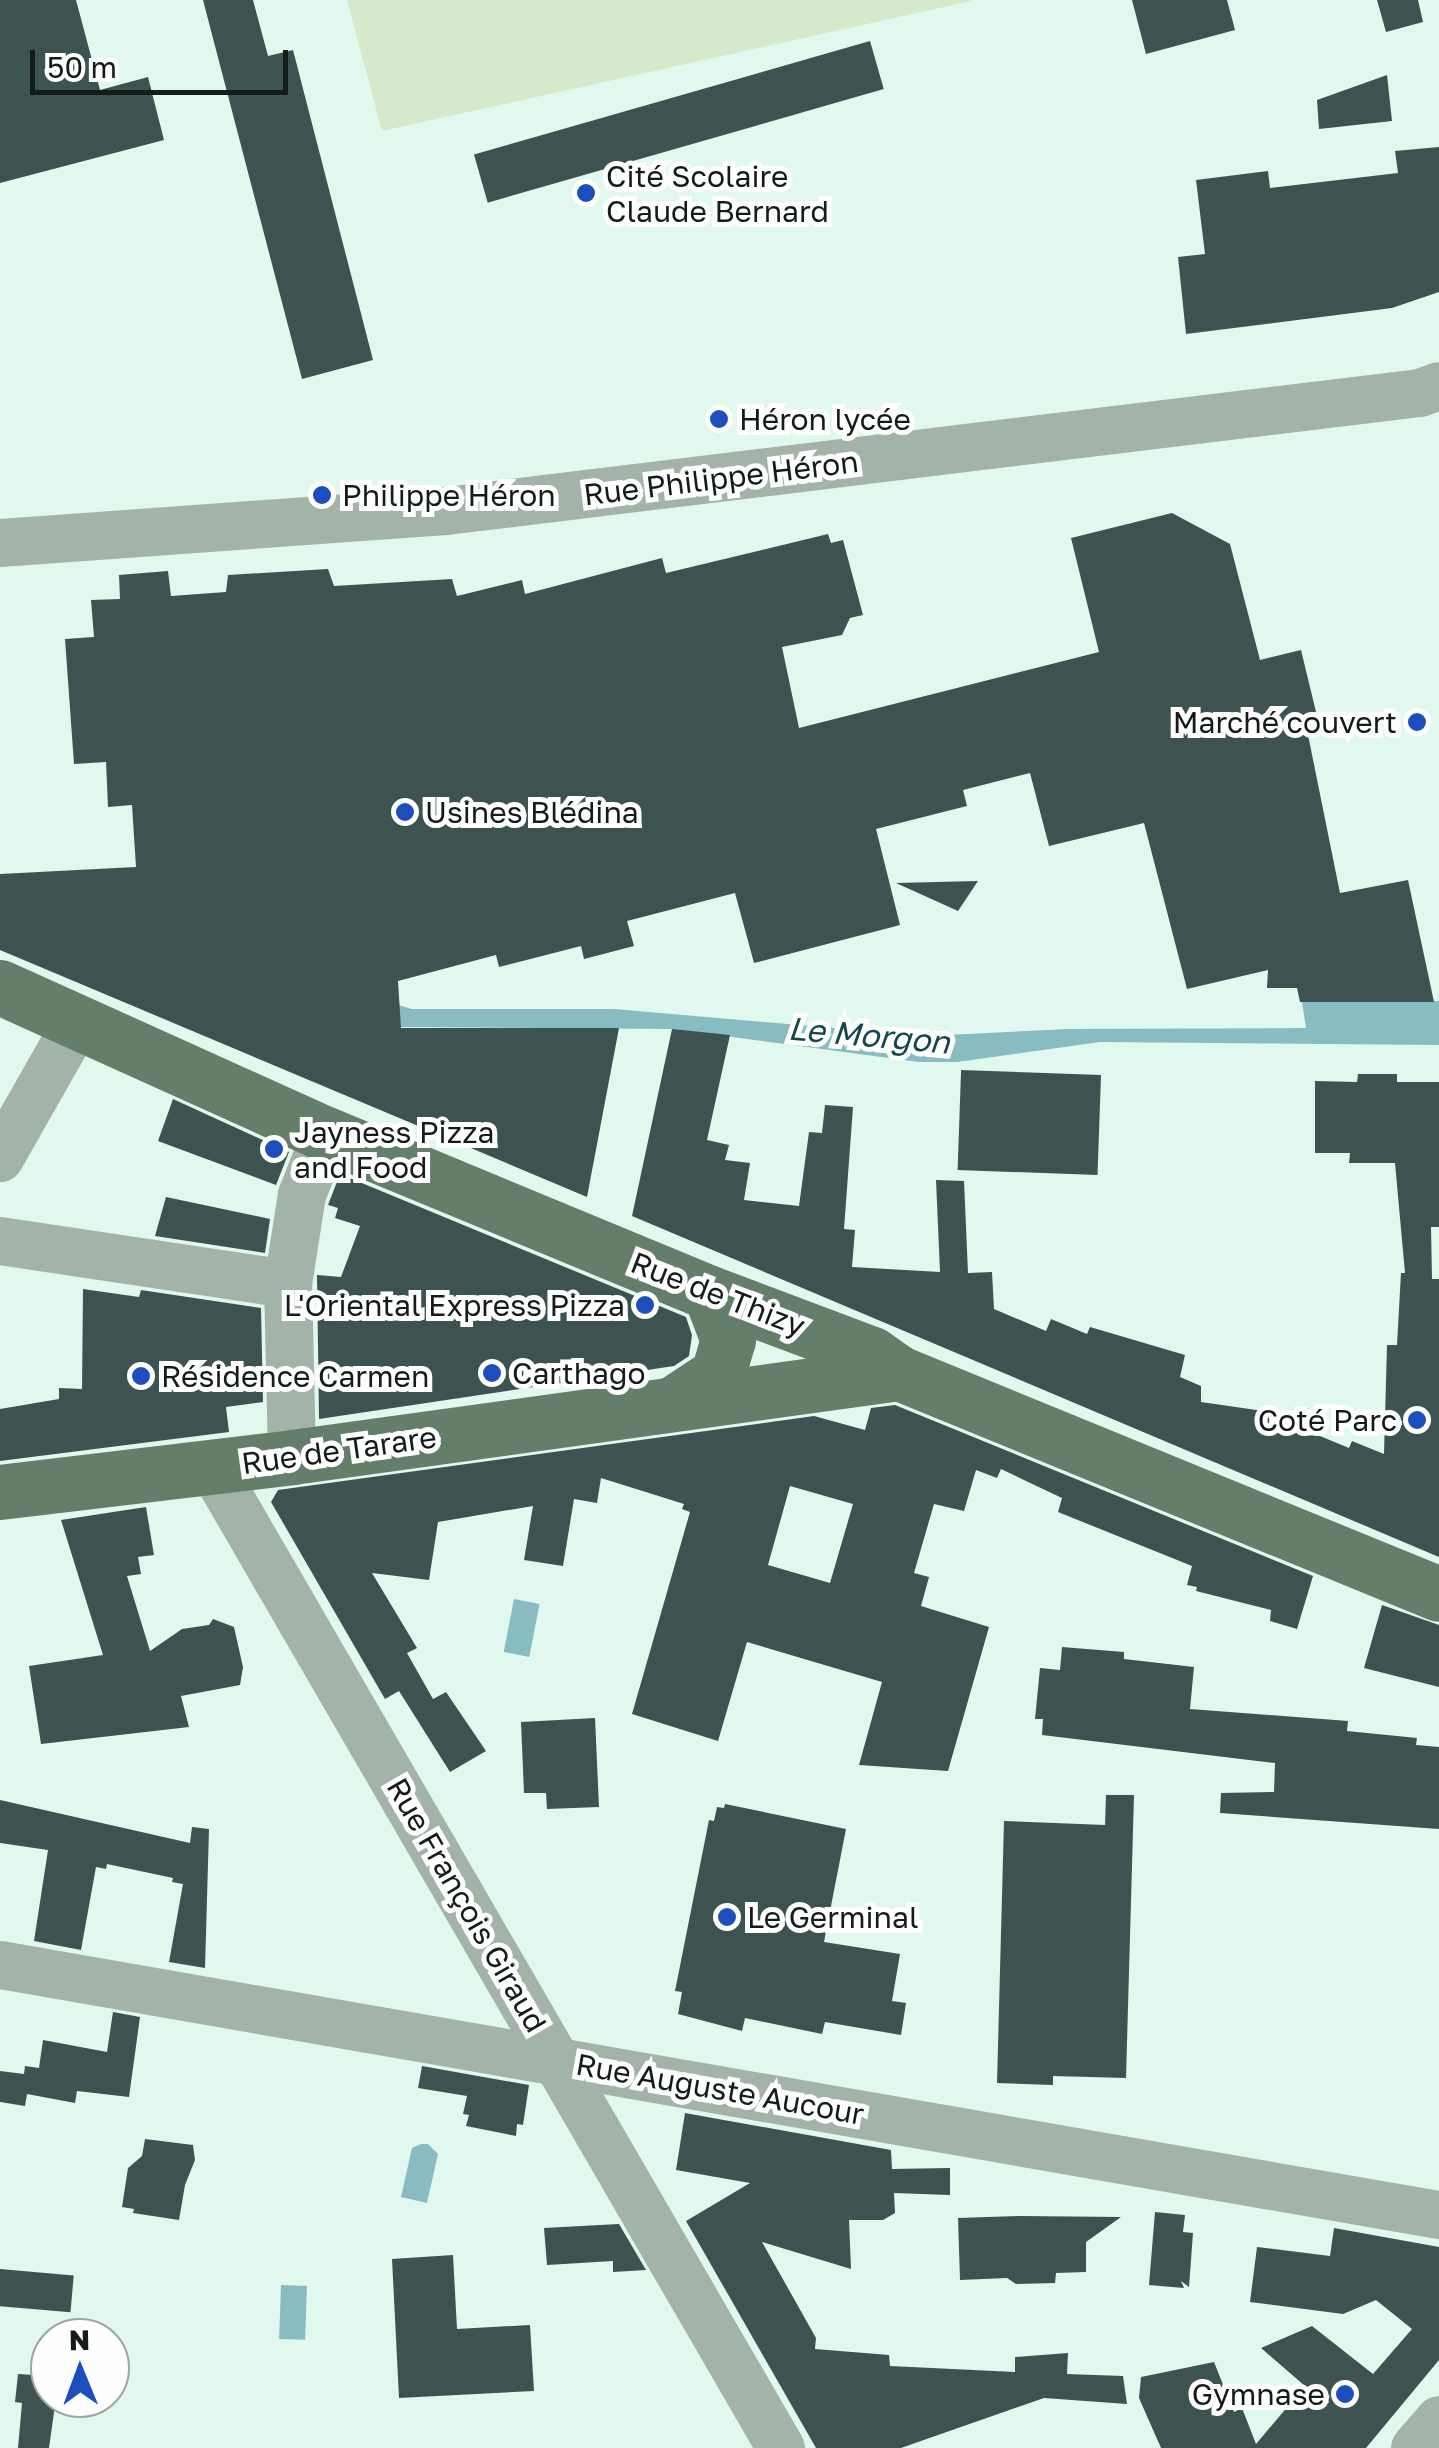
<!DOCTYPE html>
<html>
<head>
<meta charset="utf-8">
<style>
	body { margin:0 }
	#map { position:relative; width:1439px; height:2448px; overflow:hidden; background:#e0f8ee; font-family:"Golos Text",sans-serif }
	div>[style] { position:absolute }
	[style*='--x'] { left:calc(var(--x)*1px); top:calc(var(--y)*1px); width:calc(var(--w)*1px); rotate:calc(var(--a)*1deg) }
	.green>* { inset:0; background:#d6eacb }
	.water>* { inset:0; background:#89bbc3; transform-origin:0 0 }
	.building>* { inset:0; background:#3d5351; transform-origin:0 0 }
	.minor>* { height:48px; margin:-24px; padding:0 24px; transform-origin:24px; border-radius:24px; background:#a4b3a7 }
	.major>* { height:55px; margin:-27.5px; padding:0 27.5px; transform-origin:27.5px; border-radius:27.5px; background:#637f6a }
	.dots>* { width:28px; height:28px; translate:-50% -50%; box-sizing:border-box; border:5px solid #fefefe; border-radius:50% }
	span { translate:-50% -50%; white-space:nowrap; text-align:center; line-height:1.15; -webkit-text-stroke:10px #fefefe; paint-order:stroke }
	.poi-label { font-size:30px; color:#131c19 }
	.left { translate:0 -50%; text-align:left }
	.right { translate:-100% -50%; text-align:right }
	.street-label { font-size:30px; color:#131c19 }
	.water-label { font-size:32px; color:#17454b; font-style:italic }
	.north { position:absolute; left:30px; top:2318px; width:100px; height:100px; box-sizing:border-box; background:#fefefe; border:2px solid #a0a4a2; border-radius:50%; rotate:359deg; font-size:28px; font-weight:700; line-height:40px; text-align:center; color:#131c19 }
	.north::after { content:''; display:block; margin:auto; width:35px; height:45px; background:#1c4fbc; clip-path:polygon(50% 0,100% 100%,50% 72%,0 100%) }
	.scale { position:absolute; left:30px; top:50px; width:258px; height:45px; box-sizing:border-box; border:5px solid #131c19; border-top:0; padding-left:12px; font-size:30px; line-height:35px; white-space:nowrap; color:#131c19; -webkit-text-stroke:8px #fefefe; paint-order:stroke }
</style>
</head>
<body>
<div id="map">
	<div class="green">
		<div style="clip-path:polygon(347px 0,971px 0,971px 1px,382px 131px)"></div>
	</div>
	<div class="water">
		<div style="clip-path:polygon(377px 999px,412px 1009px,614px 1009px,926px 1036px,1068px 1029px,1306px 1028px,1302px 1002px,1439px 1001px,1439px 1045px,1100px 1042px,957px 1062px,919px 1062px,672px 1029px,400px 1027px)"></div>
		<div style="left:514px;top:1599px;width:26px;height:54px;rotate:11deg"></div>
		<div style="clip-path:polygon(421px 2144px,428px 2144px,438px 2154px,427px 2203px,401px 2197px,412px 2148px)"></div>
		<div style="left:281px;top:2285px;width:26px;height:54px;rotate:2deg"></div>
	</div>
	<div class="building">
		<div style="clip-path:polygon(0 0,76px 0,100px 90px,148px 77px,164px 140px,0 183px)"></div>
		<div style="clip-path:polygon(203px 0,253px 0,268px 56px,293px 50px,373px 360px,302px 379px)"></div>
		<div style="clip-path:polygon(1132px 0,1227px 0,1235px 30px,1146px 54px)"></div>
		<div style="clip-path:polygon(1377px 0,1418px 0,1423px 22px,1386px 32px)"></div>
		<div style="left:870px;top:41px;width:50px;height:412px;rotate:74deg"></div>
		<div style="clip-path:polygon(1387px 75px,1392px 121px,1319px 129px,1317px 100px)"></div>
		<div style="clip-path:polygon(1439px 147px,1439px 292px,1392px 308px,1186px 334px,1178px 257px,1205px 254px,1196px 180px,1268px 171px,1270px 188px,1398px 173px,1395px 151px)"></div>
		<div style="clip-path:polygon(1172px 513px,1230px 544px,1260px 660px,1301px 650px,1316px 712px,1304px 715px,1340px 893px,1408px 880px,1434px 1002px,1300px 1002px,1297px 988px,1267px 988px,1268px 970px,1187px 989px,1144px 823px,1049px 846px,1030px 773px,963px 790px,967px 806px,876px 829px,900px 925px,754px 963px,735px 893px,627px 921px,634px 946px,584px 959px,581px 946px,499px 967px,496px 955px,398px 981px,401px 1028px,619px 1028px,587px 1197px,0 950px,0 874px,136px 867px,132px 805px,108px 807px,106px 762px,74px 764px,65px 639px,94px 637px,91px 600px,120px 599px,119px 575px,168px 571px,171px 596px,226px 592px,228px 575px,328px 569px,334px 586px,452px 579px,457px 596px,522px 580px,525px 594px,662px 558px,666px 573px,828px 534px,831px 543px,843px 540px,863px 615px,850px 618px,842px 635px,782px 647px,799px 728px,1099px 652px,1071px 538px)"></div>
		<div style="clip-path:polygon(978px 881px,958px 911px,896px 883px)"></div>
		<div style="clip-path:polygon(672px 1029px,730px 1035px,707px 1140px,729px 1145px,725px 1160px,750px 1163px,744px 1200px,799px 1206px,809px 1132px,822px 1133px,825px 1105px,853px 1107px,844px 1229px,855px 1230px,852px 1267px,940px 1272px,936px 1180px,964px 1181px,968px 1273px,992px 1272px,994px 1309px,1046px 1331px,1051px 1319px,1087px 1334px,1090px 1327px,1185px 1355px,1180px 1377px,1201px 1386px,1201px 1402px,1304px 1417px,1303px 1429px,1349px 1448px,1352px 1441px,1384px 1454px,1387px 1345px,1397px 1345px,1401px 1273px,1405px 1273px,1395px 1163px,1349px 1163px,1350px 1153px,1315px 1153px,1315px 1081px,1357px 1082px,1358px 1074px,1397px 1074px,1397px 1082px,1439px 1082px,1439px 1227px,1431px 1227px,1432px 1279px,1439px 1279px,1439px 1557px,632px 1216px)"></div>
		<div style="left:1101px;top:1075px;width:100px;height:140px;rotate:92deg"></div>
		<div style="clip-path:polygon(173px 1099px,289px 1152px,276px 1185px,158px 1141px)"></div>
		<div style="clip-path:polygon(340px 1174px,686px 1317px,692px 1335px,689px 1356px,674px 1366px,319px 1419px,317px 1275px,341px 1277px,360px 1226px,335px 1218px,338px 1208px,328px 1205px)"></div>
		<div style="clip-path:polygon(166px 1197px,270px 1219px,265px 1253px,155px 1236px)"></div>
		<div style="clip-path:polygon(83px 1289px,139px 1297px,141px 1290px,261px 1308px,263px 1402px,226px 1407px,229px 1432px,0 1461px,0 1409px,59px 1399px,59px 1388px,82px 1389px)"></div>
		<div style="clip-path:polygon(evenodd,895px 1405px,1313px 1576px,1297px 1629px,1270px 1621px,1271px 1610px,1196px 1591px,1197px 1587px,1187px 1585px,1192px 1566px,1058px 1512px,1062px 1498px,1001px 1469px,997px 1478px,976px 1470px,964px 1511px,934px 1504px,914px 1573px,929px 1577px,921px 1606px,989px 1627px,948px 1771px,859px 1765px,882px 1682px,747px 1642px,718px 1741px,632px 1714px,690px 1512px,682px 1509px,684px 1504px,601px 1478px,597px 1503px,574px 1499px,563px 1566px,524px 1560px,533px 1506px,438px 1522px,429px 1580px,372px 1573px,417px 1648px,407px 1653px,433px 1699px,446px 1692px,486px 1751px,450px 1772px,399px 1691px,385px 1699px,271px 1502px,278px 1490px,814px 1416px,865px 1430px,871px 1408px,895px 1405px,790px 1486px,853px 1504px,830px 1583px,768px 1565px,790px 1486px)"></div>
		<div style="clip-path:polygon(146px 1507px,154px 1555px,138px 1557px,141px 1574px,127px 1576px,150px 1651px,182px 1629px,209px 1625px,213px 1619px,234px 1627px,243px 1667px,240px 1685px,181px 1696px,189px 1727px,41px 1744px,29px 1666px,103px 1655px,61px 1520px)"></div>
		<div style="clip-path:polygon(1382px 1605px,1439px 1625px,1439px 1687px,1364px 1668px)"></div>
		<div style="clip-path:polygon(1062px 1647px,1124px 1652px,1124px 1659px,1194px 1667px,1190px 1709px,1348px 1721px,1347px 1731px,1417px 1738px,1416px 1745px,1439px 1747px,1439px 1829px,1220px 1813px,1221px 1793px,1274px 1792px,1275px 1763px,1042px 1735px,1043px 1719px,1035px 1719px,1040px 1668px,1060px 1670px)"></div>
		<div style="clip-path:polygon(595px 1718px,599px 1807px,547px 1809px,546px 1793px,524px 1793px,521px 1722px)"></div>
		<div style="clip-path:polygon(1106px 1795px,1134px 1795px,1126px 2078px,1053px 2076px,1053px 2085px,997px 2083px,1004px 1821px,1105px 1825px)"></div>
		<div style="clip-path:polygon(0 1800px,190px 1843px,192px 1827px,209px 1829px,205px 1968px,169px 1962px,183px 1884px,172px 1882px,173px 1878px,107px 1864px,106px 1869px,96px 1867px,81px 1950px,34px 1941px,48px 1850px,0 1843px)"></div>
		<div style="clip-path:polygon(725px 1804px,846px 1829px,824px 1942px,900px 1954px,892px 2001px,906px 2003px,901px 2035px,825px 2022px,822px 2034px,745px 2018px,742px 2031px,678px 2014px,682px 1992px,675px 1991px,709px 1820px,714px 1821px,717px 1807px,724px 1808px)"></div>
		<div style="clip-path:polygon(113px 2012px,140px 2017px,129px 2097px,77px 2091px,75px 2103px,27px 2094px,25px 2106px,0 2102px,0 2071px,24px 2074px,25px 2066px,39px 2068px,43px 2040px,107px 2052px)"></div>
		<div style="clip-path:polygon(422px 2066px,529px 2085px,523px 2125px,517px 2124px,516px 2136px,466px 2126px,469px 2115px,463px 2114px,467px 2096px,418px 2088px)"></div>
		<div style="clip-path:polygon(685px 2113px,891px 2150px,892px 2169px,950px 2168px,950px 2195px,894px 2193px,895px 2213px,883px 2220px,849px 2220px,851px 2269px,762px 2242px,816px 2338px,815px 2349px,889px 2355px,890px 2366px,1015px 2372px,1015px 2357px,1068px 2353px,1067px 2374px,1123px 2376px,1127px 2404px,1044px 2398px,901px 2448px,816px 2448px,686px 2221px,750px 2183px,676px 2170px)"></div>
		<div style="clip-path:polygon(145px 2139px,193px 2145px,195px 2160px,185px 2185px,179px 2220px,133px 2213px,134px 2209px,122px 2207px,128px 2168px,142px 2156px)"></div>
		<div style="clip-path:polygon(1155px 2212px,1185px 2215px,1183px 2232px,1193px 2233px,1189px 2287px,1181px 2281px,1184px 2288px,1149px 2285px)"></div>
		<div style="clip-path:polygon(1019px 2216px,1020px 2216px,1121px 2217px,1086px 2242px,1086px 2272px,1056px 2273px,1055px 2283px,1016px 2284px,1007px 2278px,960px 2280px,958px 2218px)"></div>
		<div style="clip-path:polygon(619px 2224px,646px 2270px,613px 2272px,613px 2261px,547px 2265px,544px 2228px)"></div>
		<div style="clip-path:polygon(1334px 2228px,1439px 2247px,1439px 2360px,1366px 2448px,1161px 2448px,1139px 2398px,1141px 2377px,1214px 2362px,1234px 2412px,1242px 2408px,1256px 2444px,1305px 2386px,1261px 2348px,1312px 2326px,1373px 2374px,1412px 2329px,1376px 2300px,1343px 2314px,1250px 2302px,1257px 2247px,1330px 2256px)"></div>
		<div style="clip-path:polygon(453px 2255px,457px 2329px,530px 2325px,534px 2391px,399px 2398px,392px 2259px)"></div>
		<div style="left:0;top:2269px;width:74px;height:37px;rotate:5deg"></div>
		<div style="clip-path:polygon(18px 2374px,50px 2376px,50px 2398px,56px 2398px,49px 2448px,18px 2448px,22px 2403px,15px 2402px)"></div>
	</div>
	<div class="minor">
		<div style="--x:0;--y:543;--w:447;--a:-4.1"></div>
		<div style="--x:446;--y:511;--w:981;--a:-6.91"></div>
		<div style="--x:1420;--y:393;--w:20;--a:-20"></div>
		<div style="--x:0;--y:1158;--w:154;--a:-60.4"></div>
		<div style="--x:0;--y:1241;--w:291;--a:8.5"></div>
		<div style="--x:292;--y:1457;--w:173;--a:-91.3"></div>
		<div style="--x:288;--y:1284;--w:90;--a:-81.1"></div>
		<div style="--x:302;--y:1195;--w:66;--a:-68.5"></div>
		<div style="--x:212;--y:1467;--w:1134;--a:59.89"></div>
		<div style="--x:0;--y:1965;--w:1461;--a:9.86"></div>
		<div style="--x:1415;--y:2448;--w:37;--a:-49"></div>
	</div>
	<div class="major">
		<div style="--x:0;--y:987;--w:358;--a:24.3"></div>
		<div style="--x:326;--y:1134;--w:416;--a:22.5"></div>
		<div style="--x:710;--y:1293;--w:173;--a:20.6"></div>
		<div style="--x:872;--y:1354;--w:33;--a:35"></div>
		<div style="--x:899;--y:1373;--w:583;--a:22.26"></div>
		<div style="--x:677;--y:1401;--w:49;--a:-33.4"></div>
		<div style="--x:718;--y:1374;--w:35;--a:-74"></div>
		<div style="--x:728;--y:1340;--w:50;--a:-111"></div>
		<div style="--x:0;--y:1492;--w:294;--a:-6.8"></div>
		<div style="--x:292;--y:1457;--w:613;--a:-7.88"></div>
	</div>
	<div class="dots">
		<div style="left:586px;top:193px;background:#1c4fbc"></div>
		<div style="left:719px;top:419px;background:#1c4fbc"></div>
		<div style="left:322px;top:495px;background:#1c4fbc"></div>
		<div style="left:1417px;top:722px;background:#1c4fbc"></div>
		<div style="left:405px;top:812px;background:#1c4fbc"></div>
		<div style="left:274px;top:1149px;background:#1c4fbc"></div>
		<div style="left:645px;top:1305px;background:#1c4fbc"></div>
		<div style="left:492px;top:1373px;background:#1c4fbc"></div>
		<div style="left:141px;top:1376px;background:#1c4fbc"></div>
		<div style="left:1417px;top:1420px;background:#1c4fbc"></div>
		<div style="left:727px;top:1917px;background:#1c4fbc"></div>
		<div style="left:1345px;top:2394px;background:#1c4fbc"></div>
	</div>
	<div class="poi-label">
		<span class="left" style="left:606px;top:193px">Cité Scolaire<br>Claude Bernard</span>
		<span class="left" style="left:739px;top:419px">Héron lycée</span>
		<span class="left" style="left:342px;top:495px">Philippe Héron</span>
		<span class="right" style="left:1397px;top:722px">Marché couvert</span>
		<span class="left" style="left:425px;top:812px">Usines Blédina</span>
		<span class="left" style="left:294px;top:1149px">Jayness Pizza<br>and Food</span>
		<span class="right" style="left:625px;top:1305px">L'Oriental Express Pizza</span>
		<span class="left" style="left:512px;top:1373px">Carthago</span>
		<span class="left" style="left:161px;top:1376px">Résidence Carmen</span>
		<span class="right" style="left:1397px;top:1420px">Coté Parc</span>
		<span class="left" style="left:747px;top:1917px">Le Germinal</span>
		<span class="right" style="left:1325px;top:2394px">Gymnase</span>
	</div>
	<div class="street-label">
		<span style="left:721px;top:478px;rotate:-7deg">Rue Philippe Héron</span>
		<span style="left:718px;top:1294px;rotate:21deg">Rue de Thizy</span>
		<span style="left:339px;top:1450px;rotate:-8deg">Rue de Tarare</span>
		<span style="left:467px;top:1905px;rotate:60deg">Rue François Giraud</span>
		<span style="left:720px;top:2089px;rotate:10deg">Rue Auguste Aucour</span>
	</div>
	<div class="water-label">
		<span style="left:869px;top:1035px;rotate:5deg">Le Morgon</span>
	</div>
	<div class="north">N</div>
	<div class="scale">50 m</div>
</div>
</body>
</html>
